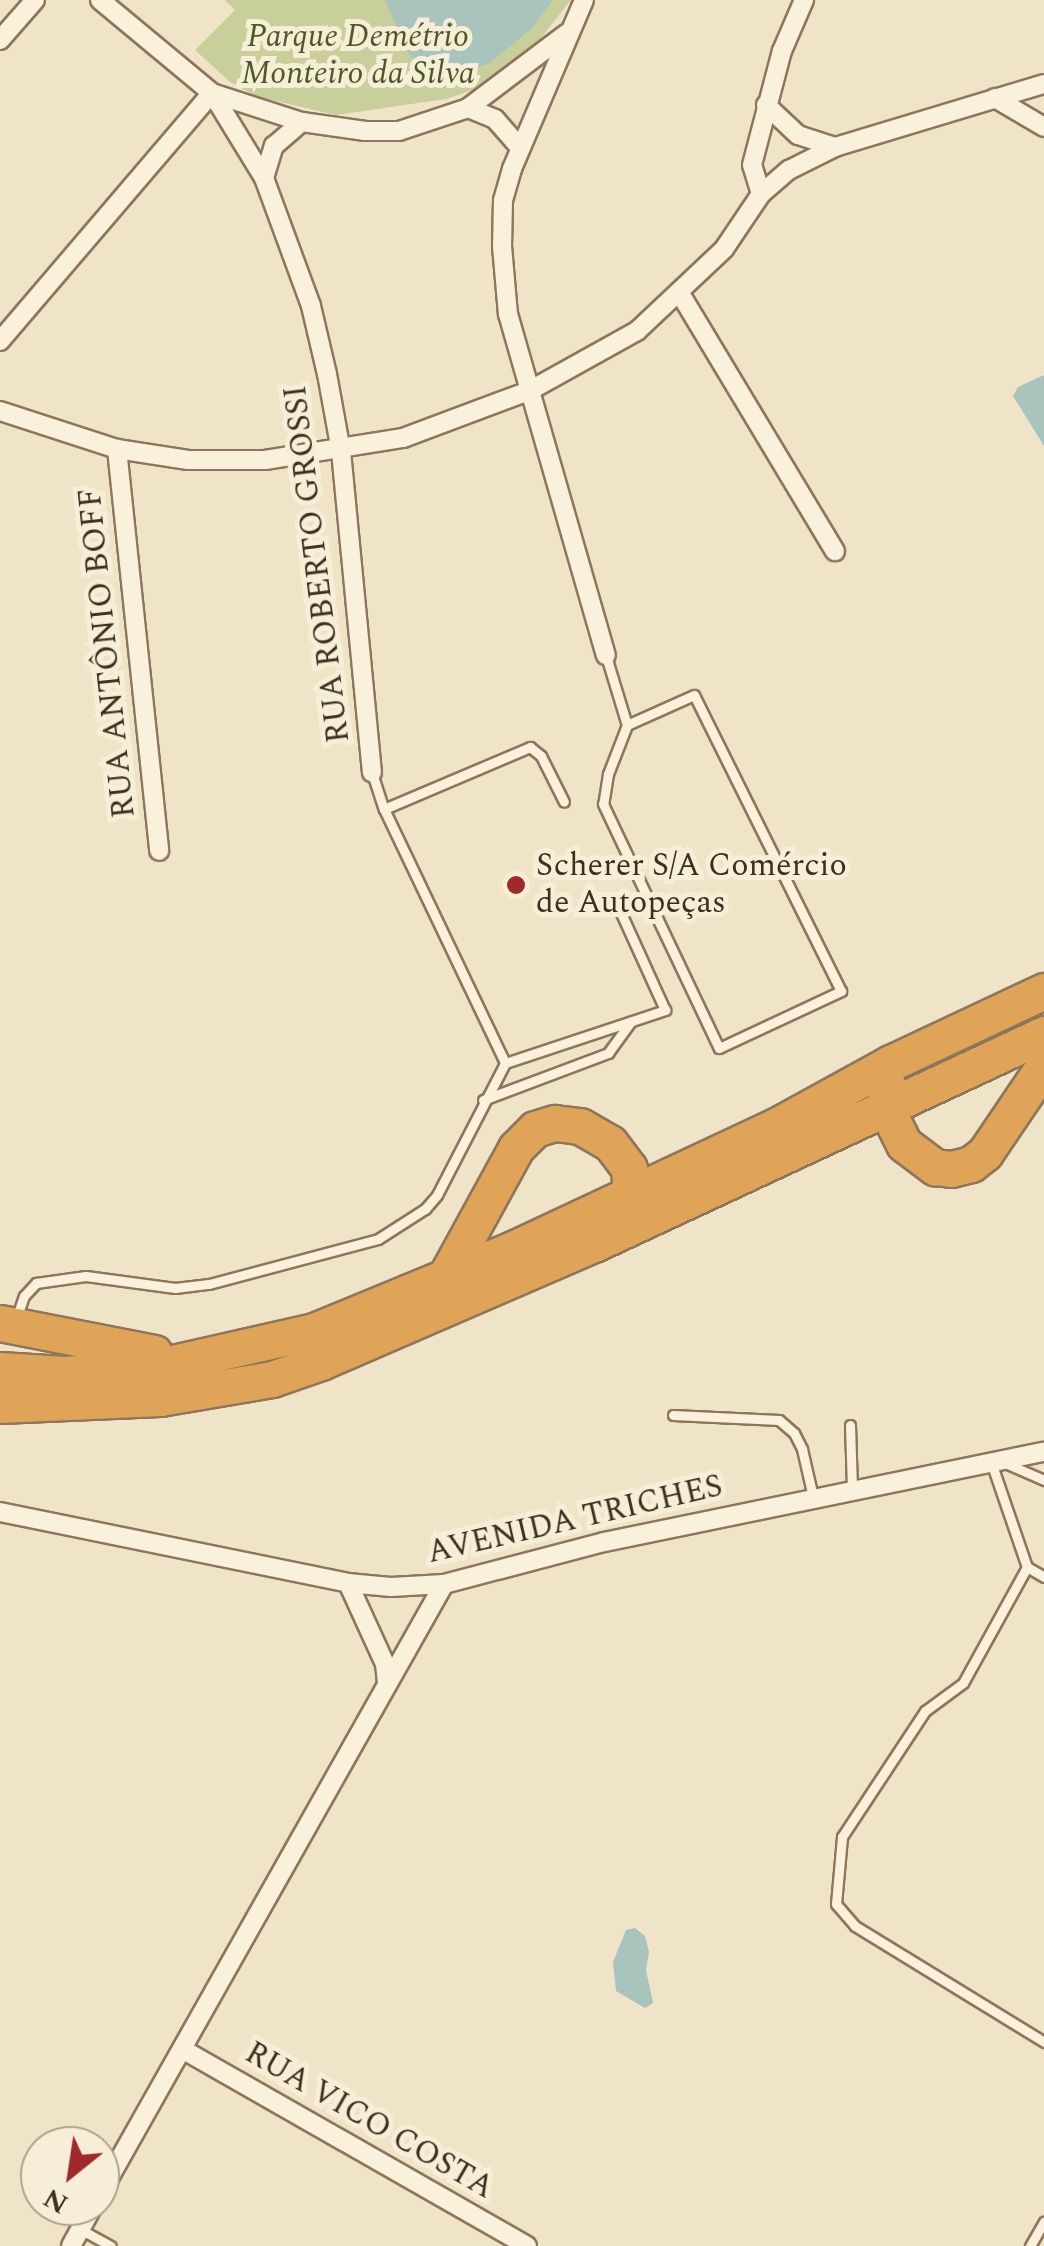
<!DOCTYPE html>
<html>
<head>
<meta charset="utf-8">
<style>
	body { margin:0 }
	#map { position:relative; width:1044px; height:2246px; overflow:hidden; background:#f0e4c8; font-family:Spectral,serif }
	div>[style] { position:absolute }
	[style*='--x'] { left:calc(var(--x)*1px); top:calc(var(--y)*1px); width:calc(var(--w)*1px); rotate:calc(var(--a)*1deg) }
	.green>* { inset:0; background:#c9cf9b }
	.water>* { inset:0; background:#a9c4bc }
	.roads { filter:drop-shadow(2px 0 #8d765c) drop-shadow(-2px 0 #8d765c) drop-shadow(0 2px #8d765c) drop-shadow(0 -2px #8d765c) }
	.lane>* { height:9px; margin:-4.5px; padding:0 4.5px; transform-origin:4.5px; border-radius:4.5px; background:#faf1dc }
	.street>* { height:18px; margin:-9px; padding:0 9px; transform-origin:9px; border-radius:9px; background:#faf1dc }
	.highway>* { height:35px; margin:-17.5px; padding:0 17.5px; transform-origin:17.5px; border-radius:17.5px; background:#e0a458 }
	.dots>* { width:28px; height:28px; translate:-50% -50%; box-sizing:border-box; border:5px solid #f7eed8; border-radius:50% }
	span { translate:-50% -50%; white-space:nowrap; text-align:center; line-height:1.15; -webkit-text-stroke:10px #f7eed8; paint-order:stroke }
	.park-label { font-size:32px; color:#4d5a26; font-style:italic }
	.street-label { font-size:32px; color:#3d2e20 }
	.poi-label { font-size:32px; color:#3d2e20 }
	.left { translate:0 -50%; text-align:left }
	.north { position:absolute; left:20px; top:2126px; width:100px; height:100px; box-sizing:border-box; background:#f7eed8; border:2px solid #ada18e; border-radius:50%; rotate:210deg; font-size:28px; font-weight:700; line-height:40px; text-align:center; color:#3d2e20 }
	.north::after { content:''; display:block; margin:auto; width:35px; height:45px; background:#9e2a2b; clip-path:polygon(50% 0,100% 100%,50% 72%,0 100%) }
</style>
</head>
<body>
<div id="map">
	<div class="green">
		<div style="clip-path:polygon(225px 0,571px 0,522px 62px,482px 87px,446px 99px,336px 115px,258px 97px,230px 82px,195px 50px,235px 10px)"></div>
	</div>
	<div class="water">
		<div style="clip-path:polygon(385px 0,553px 0,530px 30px,488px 64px,470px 70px,434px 66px,410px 57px)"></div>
		<div style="clip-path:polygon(1044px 375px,1044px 446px,1013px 396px,1018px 387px)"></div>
		<div style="clip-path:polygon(635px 1928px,645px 1936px,649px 1952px,646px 1970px,653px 2003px,645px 2008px,616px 1991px,613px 1962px,626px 1930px)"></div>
	</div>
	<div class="roads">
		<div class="lane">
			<div style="--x:606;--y:656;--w:72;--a:73.1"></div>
			<div style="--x:627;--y:725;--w:53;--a:111.2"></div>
			<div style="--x:608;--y:774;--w:30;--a:99"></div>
			<div style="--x:603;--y:804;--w:270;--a:64.6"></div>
			<div style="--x:719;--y:1048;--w:135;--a:-25"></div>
			<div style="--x:841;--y:991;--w:330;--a:-116.4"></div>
			<div style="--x:694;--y:695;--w:73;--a:155.9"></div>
			<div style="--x:372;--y:773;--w:38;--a:72"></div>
			<div style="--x:384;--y:809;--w:281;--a:64.5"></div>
			<div style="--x:384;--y:809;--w:159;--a:-23"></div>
			<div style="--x:530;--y:747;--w:14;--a:39"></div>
			<div style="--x:541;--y:756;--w:51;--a:63.4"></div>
			<div style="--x:483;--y:1100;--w:134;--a:-20.6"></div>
			<div style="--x:608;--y:1053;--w:39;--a:-54"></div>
			<div style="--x:16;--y:1319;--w:24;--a:-71"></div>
			<div style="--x:24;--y:1296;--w:18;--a:-47"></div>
			<div style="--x:36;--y:1283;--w:50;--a:-8"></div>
			<div style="--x:86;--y:1276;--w:90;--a:7.7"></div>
			<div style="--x:175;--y:1288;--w:34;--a:-7"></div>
			<div style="--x:209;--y:1284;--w:175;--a:-14.9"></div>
			<div style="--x:378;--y:1239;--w:56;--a:-32.6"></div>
			<div style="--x:425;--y:1209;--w:18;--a:-49"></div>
			<div style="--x:437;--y:1195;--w:148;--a:-62.7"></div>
			<div style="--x:505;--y:1063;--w:169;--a:-18.3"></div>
			<div style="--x:665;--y:1010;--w:121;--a:-114.4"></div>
			<div style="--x:673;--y:1415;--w:106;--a:2.7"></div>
			<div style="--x:779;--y:1420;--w:20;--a:41"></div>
			<div style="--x:794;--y:1433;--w:18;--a:63"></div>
			<div style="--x:802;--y:1449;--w:49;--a:77.1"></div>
			<div style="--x:850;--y:1425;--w:64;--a:88.2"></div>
			<div style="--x:991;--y:1462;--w:111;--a:71.1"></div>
			<div style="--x:1027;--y:1567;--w:20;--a:30"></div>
			<div style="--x:1005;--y:1463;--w:43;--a:23.6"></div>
			<div style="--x:1027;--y:1567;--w:132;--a:118.9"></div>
			<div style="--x:963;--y:1683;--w:47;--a:143.6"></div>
			<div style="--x:925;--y:1711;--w:151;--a:123.4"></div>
			<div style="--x:842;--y:1837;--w:67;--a:95.1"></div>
			<div style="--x:836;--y:1904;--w:29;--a:49"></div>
			<div style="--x:855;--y:1926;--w:222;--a:31.5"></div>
			<div style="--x:80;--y:2229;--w:35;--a:29"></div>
			<div style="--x:1030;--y:2246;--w:28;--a:-60"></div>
		</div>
		<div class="street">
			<div style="--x:100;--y:0;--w:146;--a:39.7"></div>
			<div style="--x:212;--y:93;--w:95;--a:17.9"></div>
			<div style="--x:302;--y:122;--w:64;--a:8.1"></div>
			<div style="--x:365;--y:131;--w:34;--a:0"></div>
			<div style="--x:399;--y:131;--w:73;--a:-18.4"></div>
			<div style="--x:468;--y:108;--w:123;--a:-37.1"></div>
			<div style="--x:584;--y:0;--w:184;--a:113.1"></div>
			<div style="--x:512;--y:169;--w:32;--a:106"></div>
			<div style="--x:503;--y:200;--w:46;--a:91.2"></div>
			<div style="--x:502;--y:246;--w:68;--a:85"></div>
			<div style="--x:508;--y:314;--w:355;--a:74"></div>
			<div style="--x:0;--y:40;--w:53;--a:-48.8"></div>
			<div style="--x:995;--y:98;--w:57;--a:30.6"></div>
			<div style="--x:766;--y:105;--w:44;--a:43.2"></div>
			<div style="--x:798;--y:135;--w:39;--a:18"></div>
			<div style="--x:468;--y:108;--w:29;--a:22"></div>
			<div style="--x:495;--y:119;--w:38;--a:49"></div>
			<div style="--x:264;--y:178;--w:34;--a:-73"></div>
			<div style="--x:274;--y:146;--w:37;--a:-41"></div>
			<div style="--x:761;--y:194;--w:30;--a:-107"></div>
			<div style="--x:752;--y:165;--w:118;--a:-75.3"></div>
			<div style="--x:782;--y:51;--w:56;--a:-66.7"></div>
			<div style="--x:681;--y:295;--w:299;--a:59"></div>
			<div style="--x:0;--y:341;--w:326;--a:-49.5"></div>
			<div style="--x:212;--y:93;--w:100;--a:58.5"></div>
			<div style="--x:264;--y:178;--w:136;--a:69.8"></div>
			<div style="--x:311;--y:306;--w:70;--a:76.8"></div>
			<div style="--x:327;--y:374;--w:78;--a:79.7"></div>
			<div style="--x:341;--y:451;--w:323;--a:84.5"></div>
			<div style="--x:0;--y:411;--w:123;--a:18"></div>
			<div style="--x:117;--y:449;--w:72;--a:8.8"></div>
			<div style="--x:188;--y:460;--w:77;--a:0"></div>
			<div style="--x:265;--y:460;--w:140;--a:-9.1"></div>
			<div style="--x:403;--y:438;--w:134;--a:-20.5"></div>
			<div style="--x:529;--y:391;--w:124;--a:-29.1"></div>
			<div style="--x:637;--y:331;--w:120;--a:-43.3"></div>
			<div style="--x:724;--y:249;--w:66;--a:-56.1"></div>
			<div style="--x:761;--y:194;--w:37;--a:-41"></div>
			<div style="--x:789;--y:170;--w:51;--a:-26.6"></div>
			<div style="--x:835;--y:147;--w:218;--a:-16.8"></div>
			<div style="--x:117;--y:449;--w:404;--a:84"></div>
			<div style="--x:0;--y:1512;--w:355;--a:11.5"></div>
			<div style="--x:348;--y:1583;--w:43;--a:5.3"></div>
			<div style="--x:391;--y:1587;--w:53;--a:-3.2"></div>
			<div style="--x:444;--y:1584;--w:165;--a:-14.7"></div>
			<div style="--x:604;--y:1542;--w:449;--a:-11.6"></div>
			<div style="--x:348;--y:1583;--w:89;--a:65.4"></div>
			<div style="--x:385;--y:1664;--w:20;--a:84"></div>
			<div style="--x:182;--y:2049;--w:397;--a:29.7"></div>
			<div style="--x:100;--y:2194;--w:700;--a:-60.58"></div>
			<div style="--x:71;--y:2246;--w:46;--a:-61.2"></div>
		</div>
		<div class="highway">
			<div style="--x:887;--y:1084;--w:22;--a:95"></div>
			<div style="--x:885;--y:1106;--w:42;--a:63.4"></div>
			<div style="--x:904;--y:1144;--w:39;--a:37"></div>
			<div style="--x:935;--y:1167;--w:16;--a:7"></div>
			<div style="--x:951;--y:1169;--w:21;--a:-14"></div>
			<div style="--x:971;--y:1164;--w:18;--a:-38"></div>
			<div style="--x:985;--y:1153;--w:105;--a:-55.9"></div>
			<div style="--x:446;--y:1276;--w:146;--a:-61.3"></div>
			<div style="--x:516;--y:1148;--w:27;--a:-45"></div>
			<div style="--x:535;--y:1129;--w:21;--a:-17"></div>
			<div style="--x:555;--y:1123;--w:25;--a:7"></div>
			<div style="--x:580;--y:1126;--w:34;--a:30"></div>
			<div style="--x:610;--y:1143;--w:31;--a:53"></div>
			<div style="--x:629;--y:1168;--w:26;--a:86"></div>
			<div style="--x:631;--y:1194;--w:19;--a:118"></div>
			<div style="--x:0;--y:1323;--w:157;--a:11"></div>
			<div style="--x:0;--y:1370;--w:64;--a:3.6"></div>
			<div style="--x:64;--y:1374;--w:82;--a:-3.5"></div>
			<div style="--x:146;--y:1369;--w:172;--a:-12.7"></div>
			<div style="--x:314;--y:1331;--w:215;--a:-22.4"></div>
			<div style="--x:513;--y:1249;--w:293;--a:-25.1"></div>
			<div style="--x:778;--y:1125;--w:129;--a:-28.8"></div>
			<div style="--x:891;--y:1063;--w:169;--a:-25.2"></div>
			<div style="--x:0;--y:1405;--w:160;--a:-2.5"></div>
			<div style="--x:160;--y:1398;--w:114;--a:-9.6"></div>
			<div style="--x:272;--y:1379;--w:52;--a:-19.1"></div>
			<div style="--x:321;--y:1362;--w:297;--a:-23.4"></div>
			<div style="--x:594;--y:1244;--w:497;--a:-25"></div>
		</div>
	</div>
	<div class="dots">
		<div style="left:516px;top:885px;background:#9e2a2b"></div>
	</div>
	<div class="park-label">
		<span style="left:358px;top:56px">Parque Demétrio<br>Monteiro da Silva</span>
	</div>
	<div class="street-label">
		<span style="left:318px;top:564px;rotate:-97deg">RUA ROBERTO GROSSI</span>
		<span style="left:108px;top:653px;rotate:-96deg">RUA ANTÔNIO BOFF</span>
		<span style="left:575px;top:1520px;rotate:-13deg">AVENIDA TRICHES</span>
		<span style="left:369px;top:2121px;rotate:30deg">RUA VICO COSTA</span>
	</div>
	<div class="poi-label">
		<span class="left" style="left:536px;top:885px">Scherer S/A Comércio<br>de Autopeças</span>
	</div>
	<div class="north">N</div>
</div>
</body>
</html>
